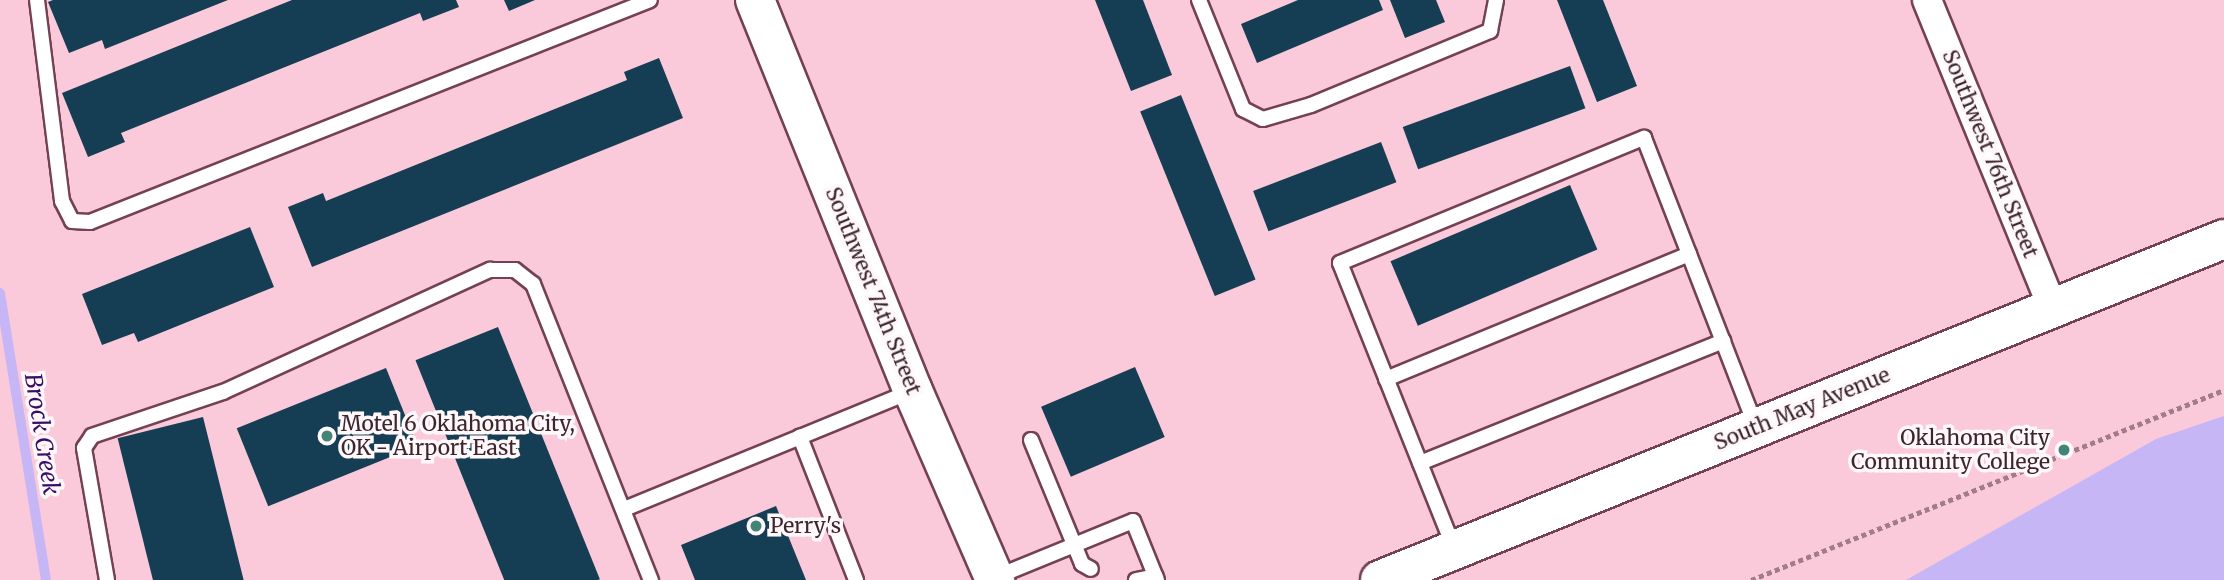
<!DOCTYPE html>
<html>
<head>
<meta charset="utf-8">
<style>
	body { margin:0 }
	#map { position:relative; width:2224px; height:580px; overflow:hidden; background:#fbcada; font-family:Merriweather,serif }
	div>[style] { position:absolute }
	[style*='--x'] { left:calc(var(--x)*1px); top:calc(var(--y)*1px); width:calc(var(--w)*1px); rotate:calc(var(--a)*1deg) }
	.water>* { inset:0; background:#c7b6f5 }
	.stream>* { height:10px; margin:-5px; padding:0 5px; transform-origin:5px; border-radius:5px; background:#c7b6f5 }
	.building>* { inset:0; background:#153d53; transform-origin:0 0 }
	.path>* { height:4.5px; margin-top:-2.25px; transform-origin:0; background:repeating-linear-gradient(90deg,#a27c89 0 5px,transparent 0 8.5px) }
	.roads { filter:drop-shadow(2px 0 #744154) drop-shadow(-2px 0 #744154) drop-shadow(0 2px #744154) drop-shadow(0 -2px #744154) }
	.lane>* { height:14px; margin:-7px; padding:0 7px; transform-origin:7px; border-radius:7px; background:#fff }
	.street>* { height:28px; margin:-14px; padding:0 14px; transform-origin:14px; border-radius:14px; background:#fff }
	.secondary>* { height:38px; margin:-19px; padding:0 19px; transform-origin:19px; border-radius:19px; background:#fff }
	.dots>* { width:19px; height:19px; translate:-50% -50%; box-sizing:border-box; border:4px solid #fff8fa; border-radius:50% }
	span { translate:-50% -50%; white-space:nowrap; text-align:center; line-height:1.15; -webkit-text-stroke:7px #fff8fa; paint-order:stroke }
	.street-label { font-size:21px; color:#3d252e }
	.poi-label { font-size:21px; color:#3d252e }
	.left { translate:0 -50%; text-align:left }
	.right { translate:-100% -50%; text-align:right }
	.water-label { font-size:23px; color:#370d68; font-style:italic }
</style>
</head>
<body>
<div id="map">
	<div class="water">
		<div style="clip-path:polygon(2224px 416px,2224px 580px,1906px 580px,2156px 439px)"></div>
	</div>
	<div class="stream">
		<div style="--x:0;--y:293;--w:291;--a:80.9"></div>
	</div>
	<div class="building">
		<div style="clip-path:polygon(53px 0,228px 0,105px 49px,102px 40px,69px 53px,48px 2px)"></div>
		<div style="clip-path:polygon(292px 0,456px 0,459px 7px,423px 21px,420px 13px,121px 133px,125px 142px,88px 157px,62px 93px)"></div>
		<div style="clip-path:polygon(504px 0,535px 0,509px 11px)"></div>
		<div style="clip-path:polygon(1095px 0,1143px 0,1172px 75px,1131px 91px)"></div>
		<div style="clip-path:polygon(1298px 0,1379px 0,1383px 10px,1257px 63px,1241px 24px)"></div>
		<div style="clip-path:polygon(1390px 0,1436px 0,1445px 22px,1405px 38px)"></div>
		<div style="clip-path:polygon(1557px 0,1603px 0,1637px 86px,1597px 102px)"></div>
		<div style="clip-path:polygon(659px 58px,683px 118px,312px 267px,288px 207px,323px 193px,326px 201px,627px 80px,624px 72px)"></div>
		<div style="left:1570px;top:66px;width:45px;height:178px;rotate:70deg"></div>
		<div style="left:1181px;top:95px;width:199px;height:44px;rotate:68deg"></div>
		<div style="left:1381px;top:142px;width:43px;height:137px;rotate:69deg"></div>
		<div style="left:1570px;top:185px;width:70px;height:195px;rotate:67deg"></div>
		<div style="clip-path:polygon(250px 227px,274px 287px,138px 342px,134px 333px,102px 345px,82px 294px)"></div>
		<div style="left:498px;top:327px;width:272px;height:89px;rotate:68deg"></div>
		<div style="left:1135px;top:367px;width:76px;height:102px;rotate:67deg"></div>
		<div style="left:386px;top:368px;width:84px;height:161px;rotate:68deg"></div>
		<div style="left:203px;top:417px;width:168px;height:88px;rotate:76deg"></div>
		<div style="clip-path:polygon(776px 506px,806px 580px,695px 580px,681px 545px)"></div>
	</div>
	<div class="path">
		<div style="--x:1751;--y:580;--w:510;--a:-21.88"></div>
	</div>
	<div class="roads">
		<div class="lane">
			<div style="--x:37;--y:0;--w:203;--a:82.9"></div>
			<div style="--x:62;--y:201;--w:22;--a:63"></div>
			<div style="--x:72;--y:221;--w:18;--a:3"></div>
			<div style="--x:90;--y:222;--w:602;--a:-21.62"></div>
			<div style="--x:1199;--y:0;--w:118;--a:68"></div>
			<div style="--x:1243;--y:109;--w:22;--a:27"></div>
			<div style="--x:1263;--y:119;--w:50;--a:-16.3"></div>
			<div style="--x:1311;--y:105;--w:194;--a:-22.5"></div>
			<div style="--x:1490;--y:31;--w:32;--a:-79"></div>
			<div style="--x:1386;--y:379;--w:328;--a:-22.4"></div>
			<div style="--x:1031;--y:440;--w:134;--a:67.6"></div>
			<div style="--x:1082;--y:564;--w:10;--a:29"></div>
			<div style="--x:1420;--y:463;--w:327;--a:-21.9"></div>
			<div style="--x:624;--y:509;--w:190;--a:-22.2"></div>
			<div style="--x:1454;--y:548;--w:307;--a:-111.8"></div>
			<div style="--x:1340;--y:263;--w:329;--a:-22.4"></div>
			<div style="--x:1644;--y:138;--w:310;--a:68.8"></div>
			<div style="--x:996;--y:577;--w:148;--a:-22.2"></div>
			<div style="--x:1133;--y:521;--w:64;--a:67.9"></div>
			<div style="--x:107;--y:580;--w:134;--a:-99.9"></div>
			<div style="--x:84;--y:448;--w:14;--a:-56"></div>
			<div style="--x:92;--y:436;--w:138;--a:-18.6"></div>
			<div style="--x:223;--y:392;--w:294;--a:-24.6"></div>
			<div style="--x:490;--y:270;--w:25;--a:0"></div>
			<div style="--x:515;--y:270;--w:23;--a:38"></div>
			<div style="--x:533;--y:284;--w:319;--a:68.3"></div>
			<div style="--x:856;--y:580;--w:154;--a:-111.4"></div>
			<div style="--x:800;--y:437;--w:121;--a:-22.3"></div>
			<div style="--x:1136;--y:580;--w:20;--a:-11"></div>
		</div>
		<div class="street">
			<div style="--x:1927;--y:0;--w:333;--a:67.8"></div>
		</div>
		<div class="secondary">
			<div style="--x:755;--y:0;--w:422;--a:68"></div>
			<div style="--x:913;--y:391;--w:206;--a:66.5"></div>
			<div style="--x:1380;--y:580;--w:910;--a:-22"></div>
		</div>
	</div>
	<div class="dots">
		<div style="left:327px;top:436px;background:#428475"></div>
		<div style="left:2064px;top:450px;background:#428475"></div>
		<div style="left:756px;top:526px;background:#428475"></div>
	</div>
	<div class="street-label">
		<span style="left:1990px;top:154px;rotate:68deg">Southwest 76th Street</span>
		<span style="left:873px;top:291px;rotate:68deg">Southwest 74th Street</span>
		<span style="left:1802px;top:409px;rotate:-22deg">South May Avenue</span>
	</div>
	<div class="poi-label">
		<span class="left" style="left:341px;top:436px">Motel 6 Oklahoma City,<br>OK - Airport East</span>
		<span class="right" style="left:2050px;top:450px">Oklahoma City<br>Community College</span>
		<span class="left" style="left:770px;top:526px">Perry's</span>
	</div>
	<div class="water-label">
		<span style="left:42px;top:434px;rotate:81deg">Brock Creek</span>
	</div>
</div>
</body>
</html>
